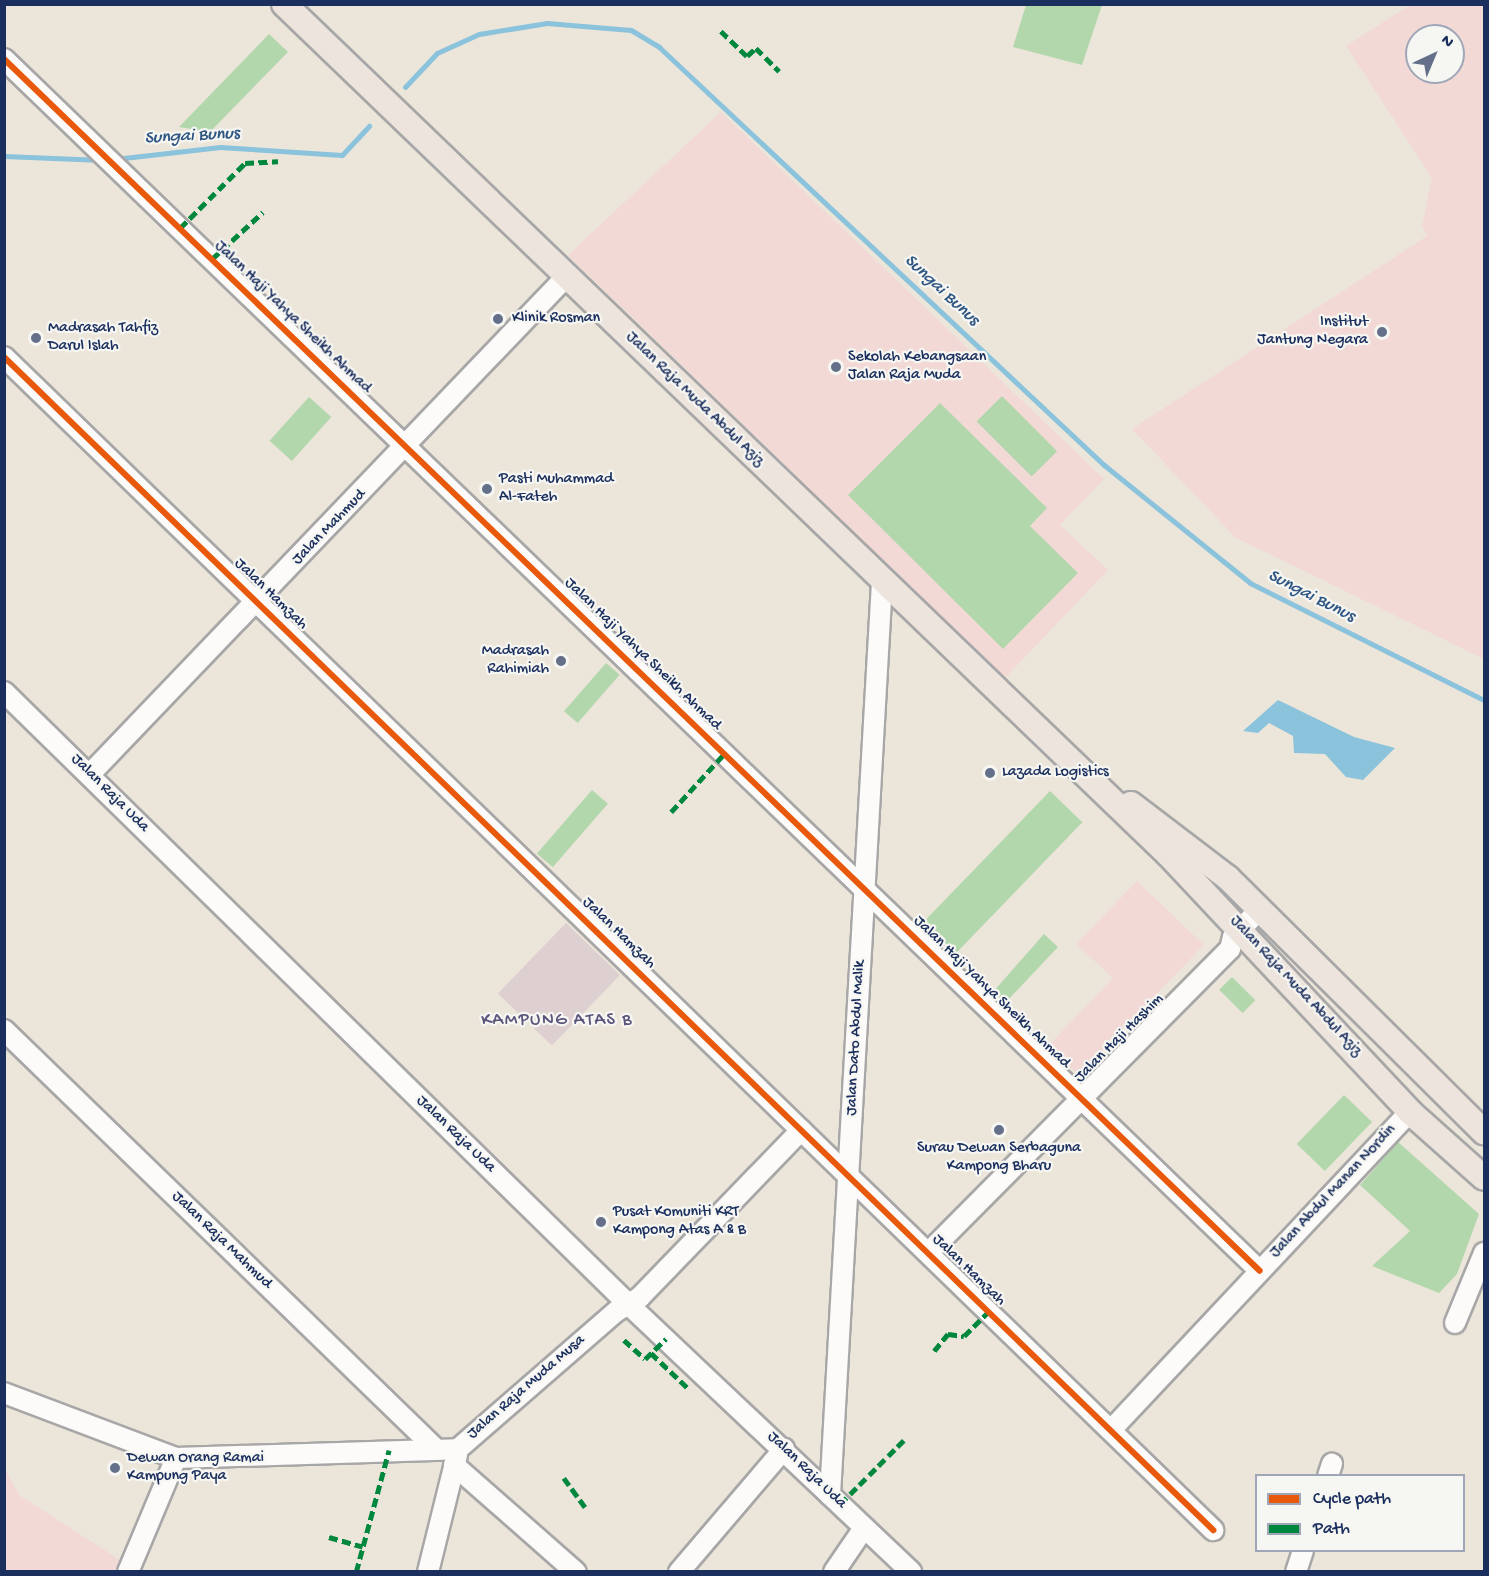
<!DOCTYPE html>
<html>
<head>
<meta charset="utf-8">
<style>
	body { margin:0 }
	#map { position:relative; width:1489px; height:1576px; overflow:hidden; background:#ece5da; font-family:"Gochi Hand",sans-serif }
	div>[style] { position:absolute }
	[style*='--x'] { left:calc(var(--x)*1px); top:calc(var(--y)*1px); width:calc(var(--w)*1px); rotate:calc(var(--a)*1deg) }
	.built>* { inset:0; background:#f2d9d6 }
	.industrial>* { inset:0; background:#decfd0; transform-origin:0 0 }
	.green>* { inset:0; background:#b3d7ac; transform-origin:0 0 }
	.water>* { inset:0; background:#8bc3dc }
	.stream>* { height:5px; margin:-2.5px; padding:0 2.5px; transform-origin:2.5px; border-radius:2.5px; background:#8bc3dc }
	.roads { filter:drop-shadow(2px 0 #a8a7a7) drop-shadow(-2px 0 #a8a7a7) drop-shadow(0 2px #a8a7a7) drop-shadow(0 -2px #a8a7a7) }
	.minor>* { height:20px; margin:-10px; padding:0 10px; transform-origin:10px; border-radius:10px; background:#fcfbf9 }
	.major>* { height:24px; margin:-12px; padding:0 12px; transform-origin:12px; border-radius:12px; background:#ede5dd }
	.quiet>* { height:4.5px; margin-top:-2.25px; transform-origin:0; background:repeating-linear-gradient(90deg,#00873e 0 9px,transparent 0 13.5px) }
	.cycleway>* { height:6px; margin:-3px; padding:0 3px; transform-origin:3px; border-radius:3px; background:#e8590c }
	.dots>* { width:16px; height:16px; translate:-50% -50%; box-sizing:border-box; border:3px solid #f6f6f2; border-radius:50% }
	span { translate:-50% -50%; white-space:nowrap; text-align:center; line-height:1.15; -webkit-text-stroke:4.5px #f6f6f2; paint-order:stroke }
	.street-label { font-size:16px; color:#1b2f5e }
	.poi-label { font-size:16px; color:#1b2f5e }
	.left { translate:0 -50%; text-align:left }
	.right { translate:-100% -50%; text-align:right }
	.water-label { font-size:18px; color:#305784; font-style:italic }
	.neighbourhood-label { font-size:18px; color:#5b547d; letter-spacing:1.5px }
	.frame { position:absolute; inset:0; border:6px solid #1b2f5e; pointer-events:none }
	.legend { position:absolute; left:1255px; top:1474px; width:210px; height:78px; box-sizing:border-box; background:#f6f6f2; border:2px solid #9ea6b7; margin:0; padding:8px 10px; list-style:none; font-size:18px; color:#1b2f5e }
	.legend li { display:flex; align-items:center; gap:12px; height:30px }
	.legend b { width:30px; border:2px solid #9ea6b7 }
	.north { position:absolute; left:1405px; top:24px; width:60px; height:60px; box-sizing:border-box; background:#f6f6f2; border:2px solid #9ea6b7; border-radius:50%; rotate:44deg; font-size:16px; font-weight:700; line-height:24px; text-align:center; color:#1b2f5e }
	.north::after { content:''; display:block; margin:auto; width:21px; height:27px; background:#646f89; clip-path:polygon(50% 0,100% 100%,50% 72%,0 100%) }
</style>
</head>
<body>
<div id="map">
	<div class="built">
		<div style="clip-path:polygon(evenodd,1410px 5px,1484px 5px,1484px 659px,1235px 537px,1132px 429px,1427px 236px,1422px 227px,1432px 178px,1346px 46px,1410px 5px,1417px 36px,1453px 36px,1453px 72px,1417px 72px,1417px 36px)"></div>
		<div style="clip-path:polygon(721px 112px,1104px 479px,1060px 525px,1108px 570px,1005px 678px,568px 255px)"></div>
		<div style="clip-path:polygon(1137px 881px,1204px 945px,1078px 1075px,1048px 1046px,1113px 978px,1076px 944px)"></div>
		<div style="clip-path:polygon(4px 1467px,19px 1495px,120px 1560px,115px 1571px,5px 1571px)"></div>
	</div>
	<div class="industrial">
		<div style="left:566px;top:923px;width:75px;height:98px;rotate:44deg"></div>
	</div>
	<div class="green">
		<div style="clip-path:polygon(1026px 5px,1102px 5px,1082px 65px,1013px 47px)"></div>
		<div style="clip-path:polygon(269px 34px,288px 52px,210px 132px,179px 127px)"></div>
		<div style="left:1002px;top:396px;width:78px;height:36px;rotate:45deg"></div>
		<div style="left:309px;top:397px;width:30px;height:59px;rotate:42deg"></div>
		<div style="clip-path:polygon(940px 403px,1047px 508px,1030px 526px,1078px 573px,1003px 649px,848px 495px)"></div>
		<div style="left:606px;top:663px;width:18px;height:64px;rotate:41deg"></div>
		<div style="left:592px;top:790px;width:21px;height:84px;rotate:41deg"></div>
		<div style="left:1050px;top:791px;width:45px;height:182px;rotate:44deg"></div>
		<div style="clip-path:polygon(1044px 934px,1058px 947px,1005px 1003px,993px 992px)"></div>
		<div style="left:1232px;top:977px;width:33px;height:18px;rotate:45deg"></div>
		<div style="left:1344px;top:1095px;width:39px;height:68px;rotate:44deg"></div>
		<div style="clip-path:polygon(1398px 1142px,1479px 1214px,1457px 1274px,1439px 1293px,1372px 1266px,1410px 1231px,1360px 1185px)"></div>
	</div>
	<div class="water">
		<div style="clip-path:polygon(1278px 700px,1354px 737px,1395px 748px,1363px 780px,1346px 777px,1325px 754px,1294px 753px,1293px 736px,1269px 723px,1258px 733px,1243px 731px)"></div>
	</div>
	<div class="stream">
		<div style="--x:405;--y:87;--w:47;--a:-46.7"></div>
		<div style="--x:437;--y:53;--w:46;--a:-24.3"></div>
		<div style="--x:479;--y:34;--w:69;--a:-9.2"></div>
		<div style="--x:547;--y:23;--w:84;--a:4.8"></div>
		<div style="--x:631;--y:30;--w:33;--a:31"></div>
		<div style="--x:659;--y:47;--w:611;--a:43.21"></div>
		<div style="--x:1104;--y:465;--w:188;--a:38.9"></div>
		<div style="--x:1250;--y:583;--w:262;--a:26.6"></div>
		<div style="--x:4;--y:156;--w:98;--a:2.3"></div>
		<div style="--x:115;--y:159;--w:106;--a:-6.5"></div>
		<div style="--x:220;--y:147;--w:122;--a:3.8"></div>
		<div style="--x:342;--y:155;--w:40;--a:-47"></div>
	</div>
	<div class="roads">
		<div class="minor">
			<div style="--x:4;--y:59;--w:1745;--a:43.98"></div>
			<div style="--x:4;--y:357;--w:1685;--a:44.13"></div>
			<div style="--x:4;--y:692;--w:873;--a:44.44"></div>
			<div style="--x:627;--y:1303;--w:391;--a:43.4"></div>
			<div style="--x:90;--y:774;--w:688;--a:-46.24"></div>
			<div style="--x:4;--y:1030;--w:603;--a:44.13"></div>
			<div style="--x:929;--y:1252;--w:427;--a:-45.2"></div>
			<div style="--x:1230;--y:949;--w:12;--a:-76"></div>
			<div style="--x:1233;--y:937;--w:39;--a:-46"></div>
			<div style="--x:1455;--y:1323;--w:76;--a:-67.5"></div>
			<div style="--x:4;--y:1393;--w:184;--a:20.7"></div>
			<div style="--x:176;--y:1458;--w:282;--a:-1.8"></div>
			<div style="--x:458;--y:1449;--w:211;--a:-41"></div>
			<div style="--x:617;--y:1311;--w:27;--a:-31"></div>
			<div style="--x:640;--y:1297;--w:232;--a:-46"></div>
			<div style="--x:1111;--y:1430;--w:436;--a:-46.8"></div>
			<div style="--x:454;--y:1465;--w:162;--a:41.3"></div>
			<div style="--x:1328;--y:1476;--w:13;--a:-72"></div>
			<div style="--x:830;--y:1495;--w:914;--a:-86.74"></div>
			<div style="--x:128;--y:1572;--w:124;--a:-67.2"></div>
			<div style="--x:428;--y:1572;--w:121;--a:-76.1"></div>
			<div style="--x:679;--y:1572;--w:162;--a:-49.5"></div>
			<div style="--x:834;--y:1572;--w:53;--a:-55.7"></div>
			<div style="--x:1296;--y:1572;--w:23;--a:-72"></div>
		</div>
		<div class="major">
			<div style="--x:284;--y:4;--w:1226;--a:43.88"></div>
			<div style="--x:1168;--y:854;--w:354;--a:46.8"></div>
			<div style="--x:1410;--y:1112;--w:99;--a:41.7"></div>
			<div style="--x:1131;--y:804;--w:122;--a:37.3"></div>
			<div style="--x:1228;--y:878;--w:361;--a:44.8"></div>
		</div>
	</div>
	<div class="quiet">
		<div style="--x:721;--y:31;--w:36;--a:44"></div>
		<div style="--x:747;--y:56;--w:12;--a:-42"></div>
		<div style="--x:756;--y:48;--w:33;--a:45"></div>
		<div style="--x:180;--y:228;--w:92;--a:-45"></div>
		<div style="--x:245;--y:163;--w:33;--a:-3"></div>
		<div style="--x:212;--y:259;--w:69;--a:-42.7"></div>
		<div style="--x:671;--y:812;--w:79;--a:-47.6"></div>
		<div style="--x:624;--y:1340;--w:28;--a:42"></div>
		<div style="--x:645;--y:1359;--w:29;--a:-44"></div>
		<div style="--x:934;--y:1351;--w:22;--a:-51"></div>
		<div style="--x:948;--y:1334;--w:16;--a:7"></div>
		<div style="--x:964;--y:1336;--w:35;--a:-45"></div>
		<div style="--x:651;--y:1353;--w:52;--a:43.5"></div>
		<div style="--x:564;--y:1478;--w:36;--a:54"></div>
		<div style="--x:840;--y:1504;--w:91;--a:-45"></div>
		<div style="--x:329;--y:1537;--w:35;--a:16"></div>
		<div style="--x:356;--y:1572;--w:126;--a:-74.9"></div>
	</div>
	<div class="cycleway">
		<div style="--x:4;--y:59;--w:1745;--a:43.98"></div>
		<div style="--x:4;--y:357;--w:1685;--a:44.13"></div>
	</div>
	<div class="dots">
		<div style="left:498px;top:319px;background:#646f89"></div>
		<div style="left:1382px;top:332px;background:#646f89"></div>
		<div style="left:36px;top:338px;background:#646f89"></div>
		<div style="left:836px;top:367px;background:#646f89"></div>
		<div style="left:487px;top:489px;background:#646f89"></div>
		<div style="left:561px;top:661px;background:#646f89"></div>
		<div style="left:990px;top:773px;background:#646f89"></div>
		<div style="left:999px;top:1130px;background:#646f89"></div>
		<div style="left:601px;top:1222px;background:#646f89"></div>
		<div style="left:115px;top:1468px;background:#646f89"></div>
	</div>
	<div class="street-label">
		<span style="left:292px;top:318px;rotate:44deg">Jalan Haji Yahya Sheikh Ahmad</span>
		<span style="left:694px;top:400px;rotate:44deg">Jalan Raja Muda Abdul Aziz</span>
		<span style="left:330px;top:528px;rotate:-46deg">Jalan Mahmud</span>
		<span style="left:270px;top:595px;rotate:44deg">Jalan Hamzah</span>
		<span style="left:642px;top:655px;rotate:44deg">Jalan Haji Yahya Sheikh Ahmad</span>
		<span style="left:109px;top:794px;rotate:45deg">Jalan Raja Uda</span>
		<span style="left:618px;top:934px;rotate:44deg">Jalan Hamzah</span>
		<span style="left:1295px;top:987px;rotate:47deg">Jalan Raja Muda Abdul Aziz</span>
		<span style="left:991px;top:993px;rotate:44deg">Jalan Haji Yahya Sheikh Ahmad</span>
		<span style="left:857px;top:1038px;rotate:-87deg">Jalan Dato Abdul Malik</span>
		<span style="left:1120px;top:1039px;rotate:-45deg">Jalan Haji Hashim</span>
		<span style="left:455px;top:1135px;rotate:44deg">Jalan Raja Uda</span>
		<span style="left:1334px;top:1192px;rotate:-47deg">Jalan Abdul Manan Nordin</span>
		<span style="left:221px;top:1241px;rotate:44deg">Jalan Raja Mahmud</span>
		<span style="left:968px;top:1271px;rotate:44deg">Jalan Hamzah</span>
		<span style="left:527px;top:1388px;rotate:-41deg">Jalan Raja Muda Musa</span>
		<span style="left:806px;top:1471px;rotate:44deg">Jalan Raja Uda</span>
	</div>
	<div class="poi-label">
		<span class="left" style="left:512px;top:319px">Klinik Rosman</span>
		<span class="right" style="left:1368px;top:332px">Institut<br>Jantung Negara</span>
		<span class="left" style="left:48px;top:338px">Madrasah Tahfiz<br>Darul Islah</span>
		<span class="left" style="left:848px;top:367px">Sekolah Kebangsaan<br>Jalan Raja Muda</span>
		<span class="left" style="left:499px;top:489px">Pasti Muhammad<br>Al-Fateh</span>
		<span class="right" style="left:549px;top:661px">Madrasah<br>Rahimiah</span>
		<span class="left" style="left:1002px;top:773px">Lazada Logistics</span>
		<span style="left:999px;top:1158px">Surau Dewan Serbaguna<br>Kampong Bharu</span>
		<span class="left" style="left:613px;top:1222px">Pusat Komuniti KRT<br>Kampong Atas A &amp; B</span>
		<span class="left" style="left:127px;top:1468px">Dewan Orang Ramai<br>Kampung Paya</span>
	</div>
	<div class="water-label">
		<span style="left:192px;top:137px;rotate:-3deg">Sungai Bunus</span>
		<span style="left:941px;top:291px;rotate:43deg">Sungai Bunus</span>
		<span style="left:1311px;top:597px;rotate:27deg">Sungai Bunus</span>
	</div>
	<div class="neighbourhood-label">
		<span style="left:557px;top:1021px">KAMPUNG ATAS B</span>
	</div>
	<div class="frame"></div>
	<ul class="legend">
	<li><b style="height:8px;background:#e8590c"></b>Cycle path</li>
	<li><b style="height:8px;background:#00873e"></b>Path</li>
	</ul>
	<div class="north">N</div>
</div>
</body>
</html>
